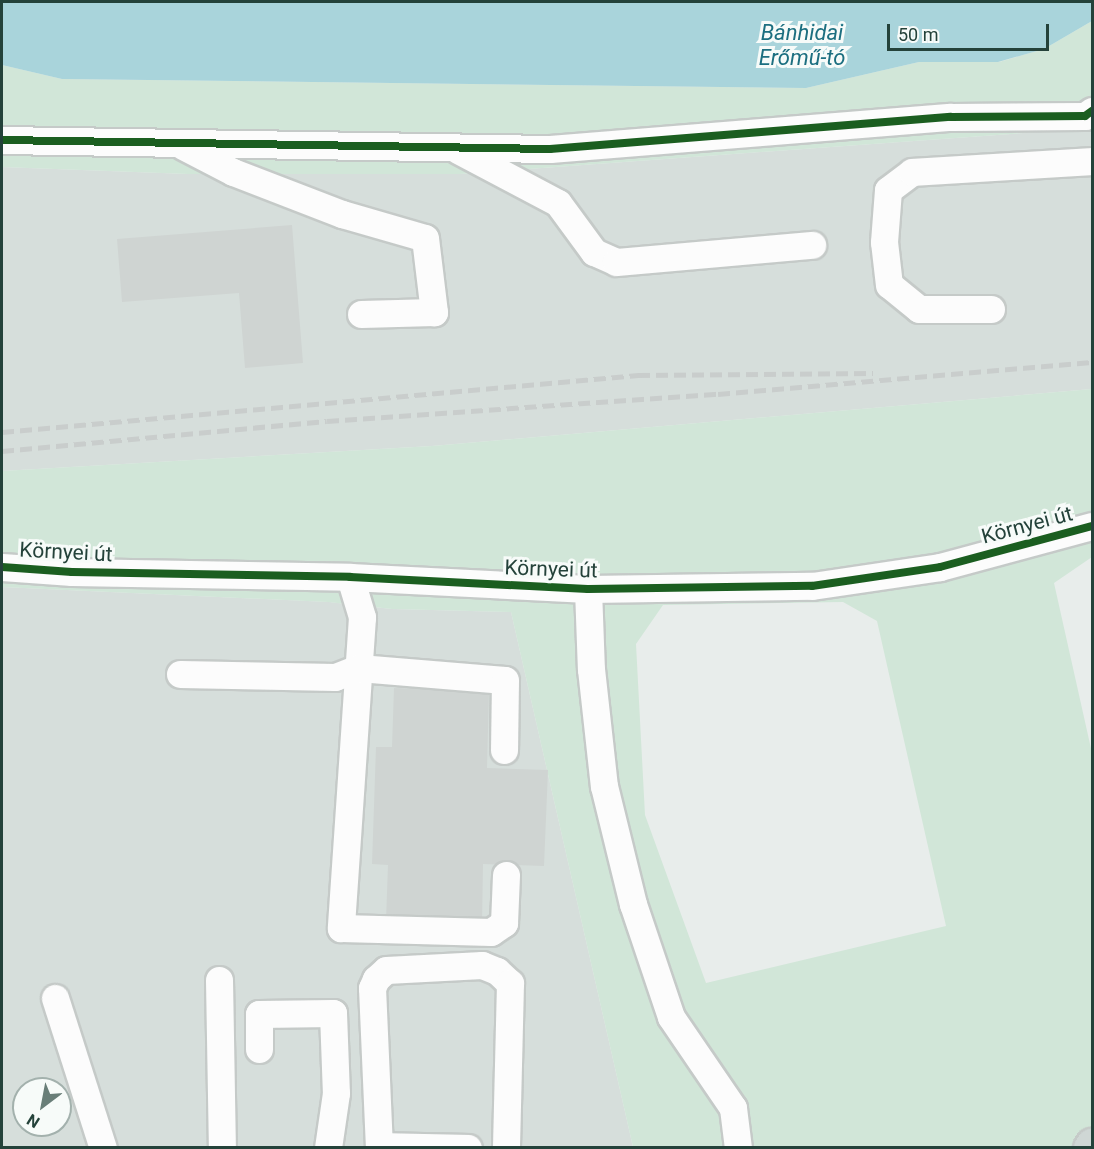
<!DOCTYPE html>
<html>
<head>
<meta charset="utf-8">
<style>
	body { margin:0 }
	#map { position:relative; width:1094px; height:1149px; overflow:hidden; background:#e8edeb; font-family:Roboto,sans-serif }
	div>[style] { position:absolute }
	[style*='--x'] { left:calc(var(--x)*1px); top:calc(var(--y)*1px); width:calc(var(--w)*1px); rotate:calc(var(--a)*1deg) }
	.built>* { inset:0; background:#d6dedb }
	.green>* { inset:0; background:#d1e6d8 }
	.water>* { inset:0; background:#a9d4db }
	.building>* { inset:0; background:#cfd4d2 }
	.roads { filter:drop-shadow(2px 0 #c5cac8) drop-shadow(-2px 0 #c5cac8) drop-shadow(0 2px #c5cac8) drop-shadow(0 -2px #c5cac8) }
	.minor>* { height:27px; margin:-13.5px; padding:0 13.5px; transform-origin:13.5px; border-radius:13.5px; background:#fcfcfc }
	.major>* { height:33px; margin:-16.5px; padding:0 16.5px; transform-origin:16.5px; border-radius:16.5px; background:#cfd7d5 }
	.rail>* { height:4.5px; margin-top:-2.25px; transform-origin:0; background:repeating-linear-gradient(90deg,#c9cdcc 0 12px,transparent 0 18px) }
	.cycleway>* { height:8px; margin:-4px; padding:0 4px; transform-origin:4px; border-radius:4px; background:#1b5e20 }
	span { translate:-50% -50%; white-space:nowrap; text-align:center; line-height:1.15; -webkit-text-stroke:6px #f7fbf9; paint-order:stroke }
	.street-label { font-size:21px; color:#24423a }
	.water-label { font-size:22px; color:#1c6f80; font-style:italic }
	.frame { position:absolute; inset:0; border:3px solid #24423a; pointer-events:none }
	.north { position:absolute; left:12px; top:1077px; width:60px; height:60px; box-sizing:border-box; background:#f7fbf9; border:2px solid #a3b1ad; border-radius:50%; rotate:212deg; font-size:16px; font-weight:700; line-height:24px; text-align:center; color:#24423a }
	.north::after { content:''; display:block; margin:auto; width:21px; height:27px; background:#697e78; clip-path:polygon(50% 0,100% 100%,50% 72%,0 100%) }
	.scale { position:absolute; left:887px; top:24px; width:162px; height:27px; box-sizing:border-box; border:3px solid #24423a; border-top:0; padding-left:8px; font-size:18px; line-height:21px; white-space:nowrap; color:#24423a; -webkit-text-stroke:4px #f7fbf9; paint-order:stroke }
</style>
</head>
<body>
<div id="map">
	<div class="built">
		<div style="clip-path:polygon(1092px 128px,1092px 389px,432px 446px,2px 471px,2px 167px,188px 174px,460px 174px)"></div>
		<div style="clip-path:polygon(evenodd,2px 587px,329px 602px,392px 609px,511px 612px,633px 1147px,2px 1148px,2px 587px,24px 1089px,60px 1089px,60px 1125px,24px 1125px,24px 1089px)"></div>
	</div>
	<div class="green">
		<div style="clip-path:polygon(1092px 21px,1092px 128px,460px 174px,188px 174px,2px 167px,2px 65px,62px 79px,806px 88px,919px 62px,999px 62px,1044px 49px)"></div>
		<div style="clip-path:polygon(evenodd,1092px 389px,1092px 557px,1054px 583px,1092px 753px,1092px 1147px,633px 1147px,511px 612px,392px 609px,328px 602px,2px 587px,2px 471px,432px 446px,1092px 389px,843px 602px,877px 621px,946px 926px,706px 983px,645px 815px,636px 644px,663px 605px,843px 602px)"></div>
	</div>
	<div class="water">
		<div style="clip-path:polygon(2px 2px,1092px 2px,1092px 21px,1044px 49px,998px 62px,919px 62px,806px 88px,62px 79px,2px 65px)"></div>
	</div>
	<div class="building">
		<div style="clip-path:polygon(292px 225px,303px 363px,245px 368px,239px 293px,122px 302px,117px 239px)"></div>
		<div style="clip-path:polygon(394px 688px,489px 691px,487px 768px,548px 770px,544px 866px,483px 864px,482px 924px,386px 921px,388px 865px,372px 864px,376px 747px,392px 747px)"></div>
	</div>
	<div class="roads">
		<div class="minor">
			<div style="--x:2;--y:140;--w:548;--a:0.94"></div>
			<div style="--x:550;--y:149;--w:402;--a:-4.6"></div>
			<div style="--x:951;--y:117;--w:134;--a:-0.4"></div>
			<div style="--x:1085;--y:116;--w:9;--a:-36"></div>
			<div style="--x:183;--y:146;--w:56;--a:27.5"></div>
			<div style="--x:233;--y:172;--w:117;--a:21.1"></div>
			<div style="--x:342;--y:214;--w:86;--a:16.1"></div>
			<div style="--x:425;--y:238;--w:75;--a:83.1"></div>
			<div style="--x:434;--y:312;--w:73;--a:178.4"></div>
			<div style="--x:458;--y:150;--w:113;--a:27.9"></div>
			<div style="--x:558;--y:203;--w:61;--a:53.7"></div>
			<div style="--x:594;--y:252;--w:24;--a:24"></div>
			<div style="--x:616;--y:262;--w:197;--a:-5"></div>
			<div style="--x:991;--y:309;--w:72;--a:180"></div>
			<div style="--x:919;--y:309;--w:38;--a:-141"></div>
			<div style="--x:889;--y:285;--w:43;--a:-96.6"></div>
			<div style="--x:884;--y:242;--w:52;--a:-85.6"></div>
			<div style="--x:888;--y:190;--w:30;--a:-37"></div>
			<div style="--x:912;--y:172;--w:180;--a:-3.5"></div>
			<div style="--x:2;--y:567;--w:70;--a:4.1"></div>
			<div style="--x:72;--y:572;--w:278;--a:1"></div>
			<div style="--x:350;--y:577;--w:238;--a:2.9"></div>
			<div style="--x:588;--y:589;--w:224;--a:-0.8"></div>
			<div style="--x:812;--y:586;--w:129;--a:-8.4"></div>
			<div style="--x:940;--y:567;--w:157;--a:-15.1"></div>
			<div style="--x:350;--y:577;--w:42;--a:73.3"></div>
			<div style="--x:362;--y:617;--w:312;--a:93.9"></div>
			<div style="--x:341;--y:928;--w:150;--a:1.5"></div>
			<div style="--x:491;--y:932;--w:16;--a:-35"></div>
			<div style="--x:504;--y:923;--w:48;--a:-87.6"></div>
			<div style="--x:588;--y:589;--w:80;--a:87.9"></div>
			<div style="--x:591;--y:669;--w:118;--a:83.7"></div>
			<div style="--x:604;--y:786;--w:122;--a:76.2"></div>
			<div style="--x:633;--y:904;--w:119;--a:71.4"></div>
			<div style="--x:671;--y:1017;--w:110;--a:55.7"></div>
			<div style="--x:733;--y:1108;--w:40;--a:82.9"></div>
			<div style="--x:180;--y:674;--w:155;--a:1.1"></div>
			<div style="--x:335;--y:677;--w:26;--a:-21"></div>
			<div style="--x:359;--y:668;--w:146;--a:4.7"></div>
			<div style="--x:505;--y:680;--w:70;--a:90.8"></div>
			<div style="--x:219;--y:980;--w:168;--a:89"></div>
			<div style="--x:55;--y:998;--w:157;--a:72.3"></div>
			<div style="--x:259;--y:1049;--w:35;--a:-90"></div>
			<div style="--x:259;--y:1014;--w:74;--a:-0.8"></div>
			<div style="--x:333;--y:1013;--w:80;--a:87.9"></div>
			<div style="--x:336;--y:1093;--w:56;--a:98.3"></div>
			<div style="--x:379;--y:1146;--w:89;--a:1.3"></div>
			<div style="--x:379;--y:1148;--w:160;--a:-92.5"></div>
			<div style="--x:372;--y:988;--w:10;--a:-66"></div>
			<div style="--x:376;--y:979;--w:13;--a:-42"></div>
			<div style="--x:386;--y:970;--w:96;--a:-3"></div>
			<div style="--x:482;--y:965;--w:16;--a:22"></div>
			<div style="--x:497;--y:971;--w:18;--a:43"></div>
			<div style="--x:510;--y:983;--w:165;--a:91.4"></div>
		</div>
		<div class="major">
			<div style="--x:1090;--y:1148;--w:4;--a:-56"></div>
		</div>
	</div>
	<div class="rail">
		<div style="--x:2;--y:432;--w:639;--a:-5.12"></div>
		<div style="--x:638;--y:375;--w:235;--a:-0.5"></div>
		<div style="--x:2;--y:451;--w:326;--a:-5.3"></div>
		<div style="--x:327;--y:421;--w:392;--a:-4"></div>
		<div style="--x:718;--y:394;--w:375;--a:-4.9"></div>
	</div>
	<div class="cycleway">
		<div style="--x:2;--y:140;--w:548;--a:0.94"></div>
		<div style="--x:550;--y:149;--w:402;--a:-4.6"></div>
		<div style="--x:951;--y:117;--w:134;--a:-0.4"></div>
		<div style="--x:1085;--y:116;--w:9;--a:-36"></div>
		<div style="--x:2;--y:567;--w:70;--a:4.1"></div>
		<div style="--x:72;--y:572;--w:278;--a:1"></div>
		<div style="--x:350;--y:577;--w:238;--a:2.9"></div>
		<div style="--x:588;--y:589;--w:224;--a:-0.8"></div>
		<div style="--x:812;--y:586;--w:129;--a:-8.4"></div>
		<div style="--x:940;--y:567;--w:157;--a:-15.1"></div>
	</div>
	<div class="street-label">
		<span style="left:1027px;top:525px;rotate:-15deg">Környei út</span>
		<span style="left:66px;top:552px;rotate:3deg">Környei út</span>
		<span style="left:551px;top:569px;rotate:2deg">Környei út</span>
	</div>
	<div class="water-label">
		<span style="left:802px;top:45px">Bánhidai<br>Erőmű-tó</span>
	</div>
	<div class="frame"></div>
	<div class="north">N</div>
	<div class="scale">50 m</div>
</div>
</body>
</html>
